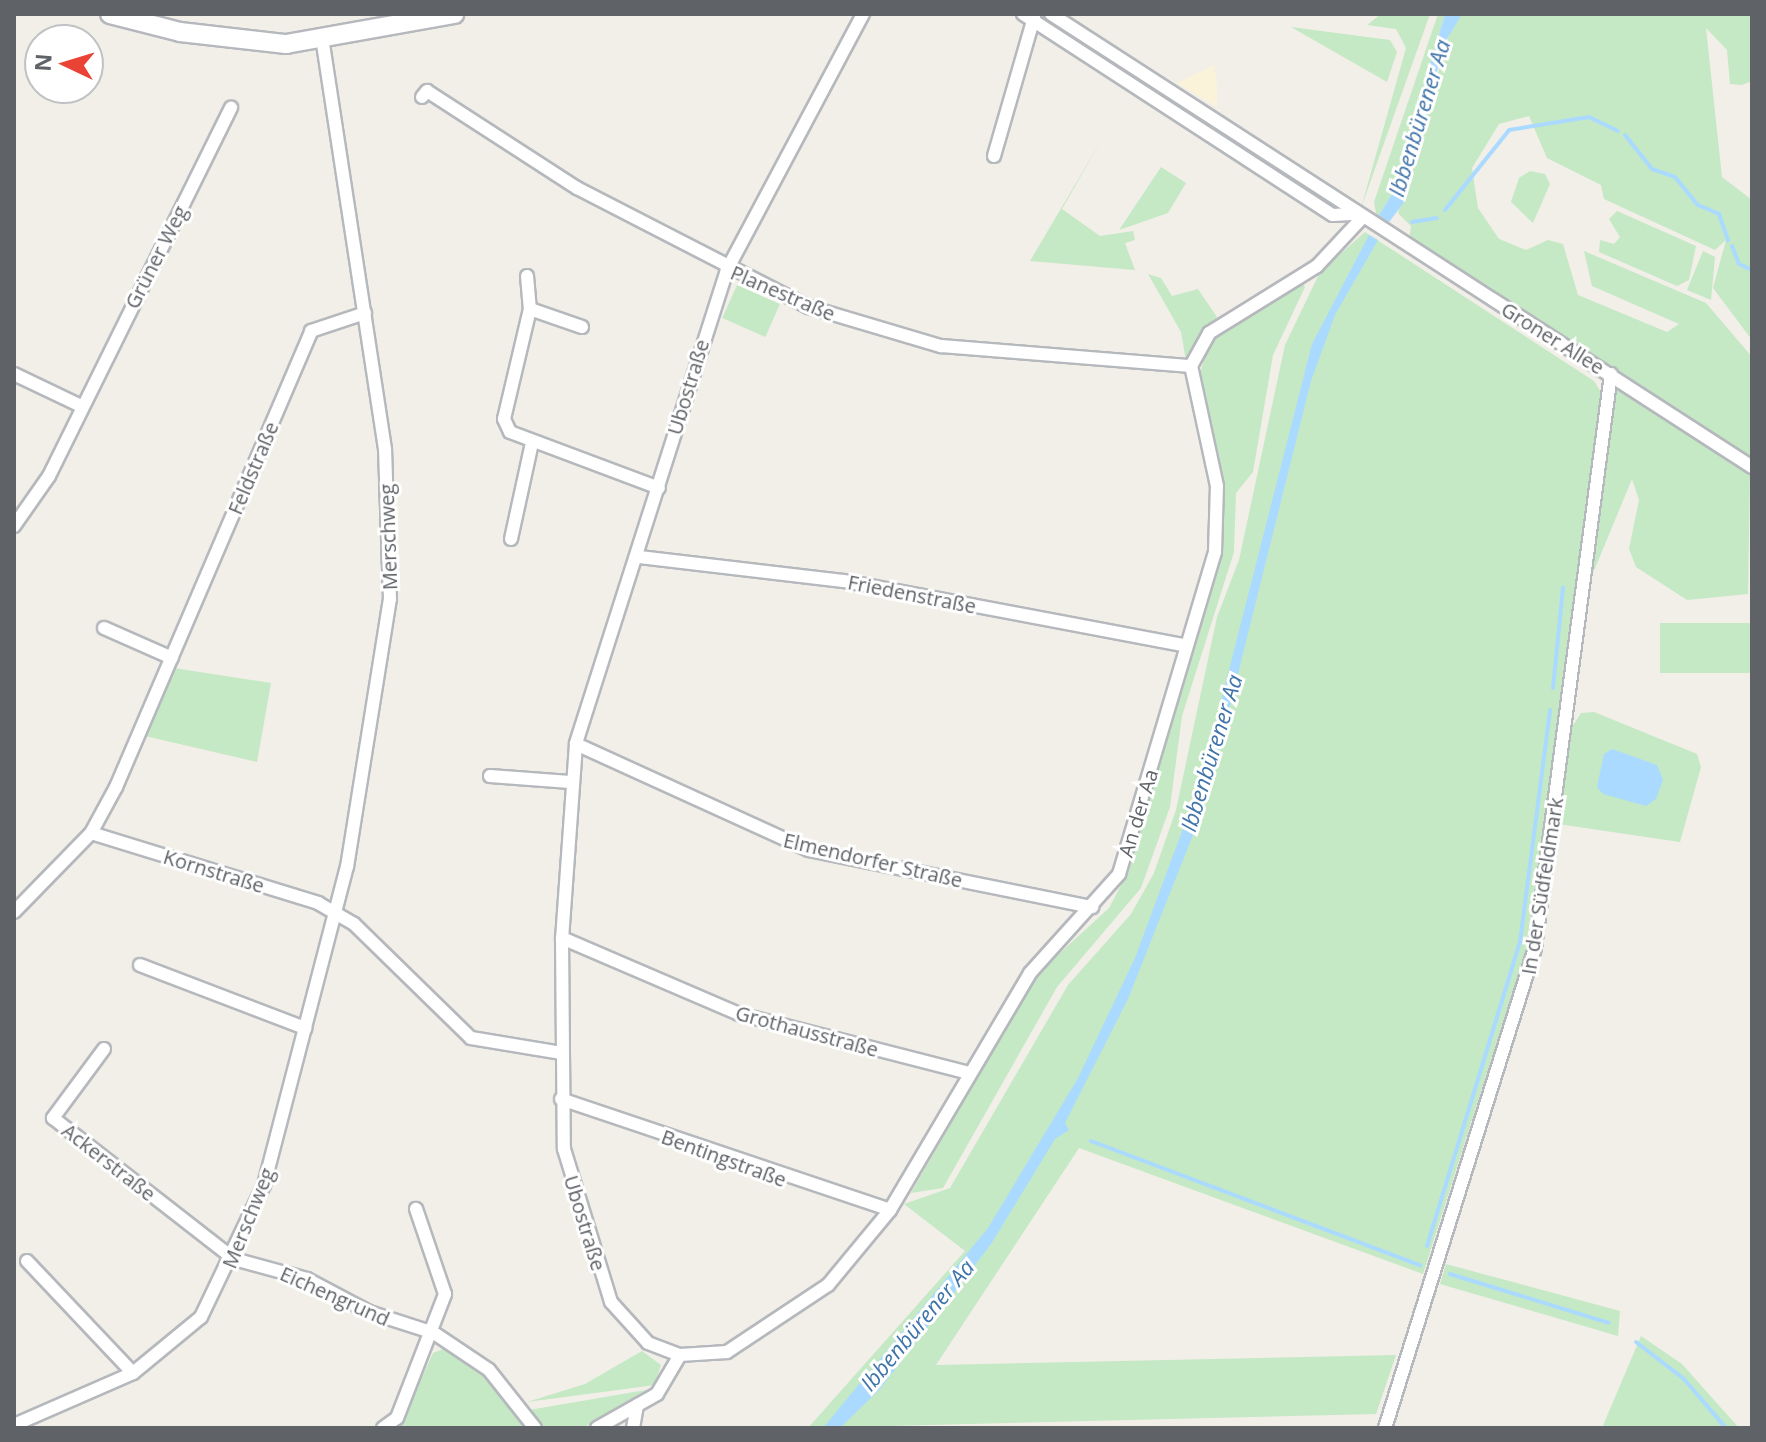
<!DOCTYPE html>
<html>
<head>
<meta charset="utf-8">
<style>
	body { margin:0 }
	#map { position:relative; width:1766px; height:1442px; overflow:hidden; background:#f1efe8; font-family:"Open Sans",sans-serif }
	div>[style] { position:absolute }
	[style*='--x'] { left:calc(var(--x)*1px); top:calc(var(--y)*1px); width:calc(var(--w)*1px); rotate:calc(var(--a)*1deg) }
	.green>* { inset:0; background:#c5e8c5; transform-origin:0 0 }
	.sand>* { inset:0; background:#fbf3d9 }
	.water>* { inset:0; background:#aadaff }
	.stream>* { height:4px; margin:-2px; padding:0 2px; transform-origin:2px; border-radius:2px; background:#aadaff }
	.roads { filter:drop-shadow(2px 0 #b5b8bc) drop-shadow(-2px 0 #b5b8bc) drop-shadow(0 2px #b5b8bc) drop-shadow(0 -2px #b5b8bc) }
	.street>* { height:12px; margin:-6px; padding:0 6px; transform-origin:6px; border-radius:6px; background:#fff }
	.secondary>* { height:18px; margin:-9px; padding:0 9px; transform-origin:9px; border-radius:9px; background:#fff }
	span { translate:-50% -50%; white-space:nowrap; text-align:center; line-height:1.15; -webkit-text-stroke:6px #fff; paint-order:stroke }
	.street-label { font-size:20px; color:#5f6368 }
	.water-label { font-size:22px; color:#4174aa; font-style:italic }
	.frame { position:absolute; inset:0; border:16px solid #5f6368; pointer-events:none }
	.north { position:absolute; left:24px; top:24px; width:80px; height:80px; box-sizing:border-box; background:#fff; border:2px solid #bfc1c3; border-radius:50%; rotate:274deg; font-size:22px; font-weight:700; line-height:32px; text-align:center; color:#5f6368 }
	.north::after { content:''; display:block; margin:auto; width:28px; height:36px; background:#ea4335; clip-path:polygon(50% 0,100% 100%,50% 72%,0 100%) }
</style>
</head>
<body>
<div id="map">
	<div class="green">
		<div style="clip-path:polygon(1381px 14px,1430px 14px,1361px 208px,1406px 48px,1396px 29px,1367px 25px)"></div>
		<div style="clip-path:polygon(1438px 14px,1445px 14px,1392px 194px,1377px 218px,1374px 202px)"></div>
		<div style="clip-path:polygon(1455px 14px,1752px 14px,1752px 81px,1742px 85px,1730px 84px,1727px 50px,1706px 28px,1722px 177px,1752px 200px,1752px 340px,1713px 288px,1726px 240px,1715px 250px,1604px 199px,1601px 185px,1547px 158px,1529px 116px,1499px 124px,1472px 168px,1478px 208px,1499px 239px,1526px 250px,1548px 240px,1563px 244px,1578px 295px,1667px 332px,1679px 324px,1592px 286px,1584px 251px,1706px 303px,1752px 357px,1748px 594px,1687px 600px,1636px 567px,1629px 549px,1639px 500px,1632px 479px,1591px 578px,1619px 372px,1409px 242px,1411px 226px,1398px 213px)"></div>
		<div style="clip-path:polygon(1291px 27px,1390px 40px,1397px 52px,1387px 82px)"></div>
		<div style="clip-path:polygon(1102px 139px,1062px 209px,1100px 236px,1133px 231px,1135px 240px,1125px 243px,1135px 270px,1030px 261px)"></div>
		<div style="clip-path:polygon(1161px 167px,1186px 183px,1168px 213px,1119px 230px)"></div>
		<div style="clip-path:polygon(1530px 171px,1545px 174px,1550px 184px,1533px 223px,1511px 202px,1519px 178px)"></div>
		<div style="clip-path:polygon(1617px 211px,1696px 246px,1689px 280px,1677px 286px,1599px 252px,1600px 240px,1614px 244px,1620px 237px,1609px 219px)"></div>
		<div style="clip-path:polygon(1365px 232px,1594px 381px,1603px 395px,1527px 947px,1423px 1274px,1079px 1148px,936px 1365px,1396px 1355px,1376px 1414px,808px 1428px,965px 1251px,904px 1204px,950px 1188px,1068px 985px,1131px 914px,1154px 873px,1176px 810px,1217px 617px,1239px 560px,1285px 345px,1320px 272px)"></div>
		<div style="clip-path:polygon(1703px 251px,1715px 257px,1711px 300px,1687px 290px)"></div>
		<div style="clip-path:polygon(1148px 274px,1161px 278px,1172px 296px,1198px 289px,1217px 317px,1186px 361px,1181px 332px)"></div>
		<div style="clip-path:polygon(1302px 281px,1305px 287px,1273px 355px,1253px 472px,1236px 493px,1234px 552px,1182px 716px,1170px 807px,1141px 888px,1057px 987px,943px 1188px,911px 1193px,1036px 975px,1109px 908px,1126px 876px,1220px 553px,1222px 486px,1200px 373px,1206px 354px,1218px 334px)"></div>
		<div style="left:737px;top:285px;width:47px;height:36px;rotate:24deg"></div>
		<div style="left:1752px;top:623px;width:50px;height:92px;rotate:90deg"></div>
		<div style="clip-path:polygon(174px 668px,271px 683px,257px 762px,145px 736px)"></div>
		<div style="clip-path:polygon(1594px 712px,1697px 754px,1701px 767px,1680px 842px,1558px 824px,1570px 730px,1581px 713px)"></div>
		<div style="clip-path:polygon(1446px 1264px,1620px 1311px,1618px 1336px,1440px 1284px)"></div>
		<div style="clip-path:polygon(1641px 1336px,1682px 1364px,1739px 1428px,1602px 1428px)"></div>
		<div style="clip-path:polygon(451px 1346px,488px 1377px,527px 1428px,399px 1428px,433px 1353px)"></div>
		<div style="clip-path:polygon(642px 1351px,661px 1365px,655px 1385px,527px 1402px,585px 1384px)"></div>
		<div style="clip-path:polygon(646px 1390px,583px 1428px,542px 1428px,529px 1410px)"></div>
	</div>
	<div class="sand">
		<div style="clip-path:polygon(1214px 65px,1217px 86px,1217px 107px,1177px 83px)"></div>
	</div>
	<div class="water">
		<div style="clip-path:polygon(1445px 14px,1462px 14px,1444px 44px,1404px 202px,1387px 225px,1377px 218px,1392px 194px)"></div>
		<div style="clip-path:polygon(1369px 235px,1378px 240px,1335px 315px,1311px 381px,1206px 802px,1128px 999px,1065px 1123px,1069px 1130px,1055px 1139px,991px 1244px,880px 1389px,840px 1428px,823px 1428px,988px 1228px,1078px 1078px,1135px 958px,1201px 780px,1312px 344px)"></div>
		<div style="clip-path:polygon(1612px 749px,1657px 765px,1663px 780px,1656px 799px,1646px 806px,1603px 794px,1597px 787px,1604px 754px)"></div>
	</div>
	<div class="stream">
		<div style="--x:1625;--y:135;--w:43;--a:51.5"></div>
		<div style="--x:1652;--y:169;--w:24;--a:19"></div>
		<div style="--x:1675;--y:177;--w:36;--a:51"></div>
		<div style="--x:1698;--y:205;--w:23;--a:23"></div>
		<div style="--x:1719;--y:214;--w:28;--a:71"></div>
		<div style="--x:1445;--y:210;--w:102;--a:-51.3"></div>
		<div style="--x:1509;--y:130;--w:81;--a:-9.2"></div>
		<div style="--x:1589;--y:117;--w:32;--a:26"></div>
		<div style="--x:1412;--y:222;--w:25;--a:-9"></div>
		<div style="--x:1732;--y:246;--w:19;--a:69"></div>
		<div style="--x:1739;--y:264;--w:14;--a:25"></div>
		<div style="--x:1553;--y:688;--w:101;--a:-84.3"></div>
		<div style="--x:1091;--y:1141;--w:352;--a:20.7"></div>
		<div style="--x:1427;--y:1246;--w:318;--a:-73"></div>
		<div style="--x:1520;--y:942;--w:234;--a:-82.6"></div>
		<div style="--x:1450;--y:1274;--w:166;--a:17.1"></div>
		<div style="--x:1636;--y:1342;--w:61;--a:37.6"></div>
		<div style="--x:1684;--y:1379;--w:65;--a:49.4"></div>
	</div>
	<div class="roads">
		<div class="street">
			<div style="--x:863;--y:14;--w:290;--a:118"></div>
			<div style="--x:727;--y:270;--w:497;--a:107.7"></div>
			<div style="--x:576;--y:744;--w:195;--a:94.1"></div>
			<div style="--x:562;--y:938;--w:211;--a:89.5"></div>
			<div style="--x:564;--y:1149;--w:160;--a:72.9"></div>
			<div style="--x:611;--y:1302;--w:55;--a:47.9"></div>
			<div style="--x:648;--y:1343;--w:34;--a:21"></div>
			<div style="--x:680;--y:1355;--w:47;--a:-3.7"></div>
			<div style="--x:727;--y:1352;--w:121;--a:-33.6"></div>
			<div style="--x:828;--y:1285;--w:97;--a:-50.4"></div>
			<div style="--x:890;--y:1210;--w:275;--a:-59.4"></div>
			<div style="--x:1030;--y:973;--w:133;--a:-48"></div>
			<div style="--x:1119;--y:874;--w:336;--a:-73.4"></div>
			<div style="--x:1215;--y:552;--w:66;--a:-88.3"></div>
			<div style="--x:1217;--y:486;--w:123;--a:-102.2"></div>
			<div style="--x:1191;--y:366;--w:38;--a:-61"></div>
			<div style="--x:1209;--y:333;--w:127;--a:-31.8"></div>
			<div style="--x:1317;--y:266;--w:64;--a:-46.9"></div>
			<div style="--x:1023;--y:14;--w:369;--a:33"></div>
			<div style="--x:1333;--y:215;--w:18;--a:-3"></div>
			<div style="--x:1051;--y:14;--w:835;--a:32.87"></div>
			<div style="--x:422;--y:97;--w:8;--a:-50"></div>
			<div style="--x:427;--y:91;--w:179;--a:32.9"></div>
			<div style="--x:577;--y:188;--w:261;--a:27.2"></div>
			<div style="--x:809;--y:307;--w:138;--a:16.5"></div>
			<div style="--x:941;--y:346;--w:251;--a:4.6"></div>
			<div style="--x:994;--y:156;--w:145;--a:-73.9"></div>
			<div style="--x:527;--y:276;--w:33;--a:85"></div>
			<div style="--x:530;--y:309;--w:113;--a:103.3"></div>
			<div style="--x:504;--y:419;--w:14;--a:65"></div>
			<div style="--x:510;--y:432;--w:159;--a:20.6"></div>
			<div style="--x:530;--y:309;--w:55;--a:19.1"></div>
			<div style="--x:14;--y:374;--w:74;--a:25.5"></div>
			<div style="--x:14;--y:526;--w:61;--a:-55"></div>
			<div style="--x:49;--y:476;--w:411;--a:-63.7"></div>
			<div style="--x:511;--y:539;--w:98;--a:-77.7"></div>
			<div style="--x:639;--y:557;--w:206;--a:6.7"></div>
			<div style="--x:844;--y:581;--w:344;--a:10.7"></div>
			<div style="--x:104;--y:628;--w:74;--a:23.8"></div>
			<div style="--x:576;--y:744;--w:256;--a:24.5"></div>
			<div style="--x:809;--y:850;--w:289;--a:11.4"></div>
			<div style="--x:490;--y:776;--w:80;--a:4.3"></div>
			<div style="--x:91;--y:833;--w:238;--a:17.1"></div>
			<div style="--x:318;--y:903;--w:42;--a:30.3"></div>
			<div style="--x:354;--y:924;--w:163;--a:44.3"></div>
			<div style="--x:471;--y:1038;--w:92;--a:9.4"></div>
			<div style="--x:14;--y:912;--w:110;--a:-45.7"></div>
			<div style="--x:91;--y:833;--w:52;--a:-61.5"></div>
			<div style="--x:116;--y:787;--w:496;--a:-66.8"></div>
			<div style="--x:311;--y:331;--w:57;--a:-18.4"></div>
			<div style="--x:562;--y:938;--w:193;--a:23.2"></div>
			<div style="--x:739;--y:1014;--w:237;--a:14.4"></div>
			<div style="--x:140;--y:965;--w:177;--a:20.9"></div>
			<div style="--x:104;--y:1049;--w:86;--a:126.5"></div>
			<div style="--x:53;--y:1118;--w:229;--a:37.9"></div>
			<div style="--x:234;--y:1259;--w:76;--a:15.3"></div>
			<div style="--x:307;--y:1279;--w:70;--a:28"></div>
			<div style="--x:369;--y:1312;--w:68;--a:17.9"></div>
			<div style="--x:434;--y:1333;--w:66;--a:33.9"></div>
			<div style="--x:489;--y:1370;--w:74;--a:51.6"></div>
			<div style="--x:561;--y:1099;--w:347;--a:18.6"></div>
			<div style="--x:27;--y:1261;--w:154;--a:46.6"></div>
			<div style="--x:14;--y:1425;--w:130;--a:-23.6"></div>
			<div style="--x:133;--y:1373;--w:88;--a:-39.5"></div>
			<div style="--x:201;--y:1317;--w:146;--a:-64.5"></div>
			<div style="--x:264;--y:1185;--w:329;--a:-75.4"></div>
			<div style="--x:347;--y:867;--w:271;--a:-80.9"></div>
			<div style="--x:390;--y:599;--w:150;--a:-91.9"></div>
			<div style="--x:385;--y:449;--w:412;--a:-98.7"></div>
			<div style="--x:383;--y:1428;--w:17;--a:-36"></div>
			<div style="--x:397;--y:1418;--w:133;--a:-68.8"></div>
			<div style="--x:445;--y:1294;--w:90;--a:-108.8"></div>
			<div style="--x:597;--y:1428;--w:69;--a:-29.5"></div>
			<div style="--x:657;--y:1394;--w:45;--a:-59.5"></div>
			<div style="--x:633;--y:1428;--w:23;--a:-80"></div>
			<div style="--x:1385;--y:1428;--w:503;--a:-72.65"></div>
			<div style="--x:1535;--y:948;--w:579;--a:-82.46"></div>
		</div>
		<div class="secondary">
			<div style="--x:110;--y:14;--w:72;--a:14.4"></div>
			<div style="--x:180;--y:32;--w:107;--a:6.5"></div>
			<div style="--x:286;--y:44;--w:171;--a:-10.1"></div>
		</div>
	</div>
	<div class="street-label">
		<span style="left:156px;top:257px;rotate:-63deg">Grüner Weg</span>
		<span style="left:783px;top:293px;rotate:23deg">Planestraße</span>
		<span style="left:1553px;top:338px;rotate:32deg">Groner Allee</span>
		<span style="left:688px;top:387px;rotate:-73deg">Ubostraße</span>
		<span style="left:253px;top:468px;rotate:-67deg">Feldstraße</span>
		<span style="left:388px;top:537px;rotate:-92deg">Merschweg</span>
		<span style="left:912px;top:594px;rotate:11deg">Friedenstraße</span>
		<span style="left:1138px;top:813px;rotate:-73deg">An der Aa</span>
		<span style="left:873px;top:860px;rotate:13deg">Elmendorfer Straße</span>
		<span style="left:214px;top:871px;rotate:17deg">Kornstraße</span>
		<span style="left:1542px;top:886px;rotate:-81deg">In der Südfeldmark</span>
		<span style="left:807px;top:1031px;rotate:15deg">Grothausstraße</span>
		<span style="left:724px;top:1158px;rotate:20deg">Bentingstraße</span>
		<span style="left:109px;top:1162px;rotate:38deg">Ackerstraße</span>
		<span style="left:248px;top:1218px;rotate:-68deg">Merschweg</span>
		<span style="left:585px;top:1223px;rotate:73deg">Ubostraße</span>
		<span style="left:335px;top:1296px;rotate:24deg">Eichengrund</span>
	</div>
	<div class="water-label">
		<span style="left:1419px;top:118px;rotate:-73deg">Ibbenbürener Aa</span>
		<span style="left:1211px;top:753px;rotate:-73deg">Ibbenbürener Aa</span>
		<span style="left:917px;top:1325px;rotate:-50deg">Ibbenbürener Aa</span>
	</div>
	<div class="frame"></div>
	<div class="north">N</div>
</div>
</body>
</html>
